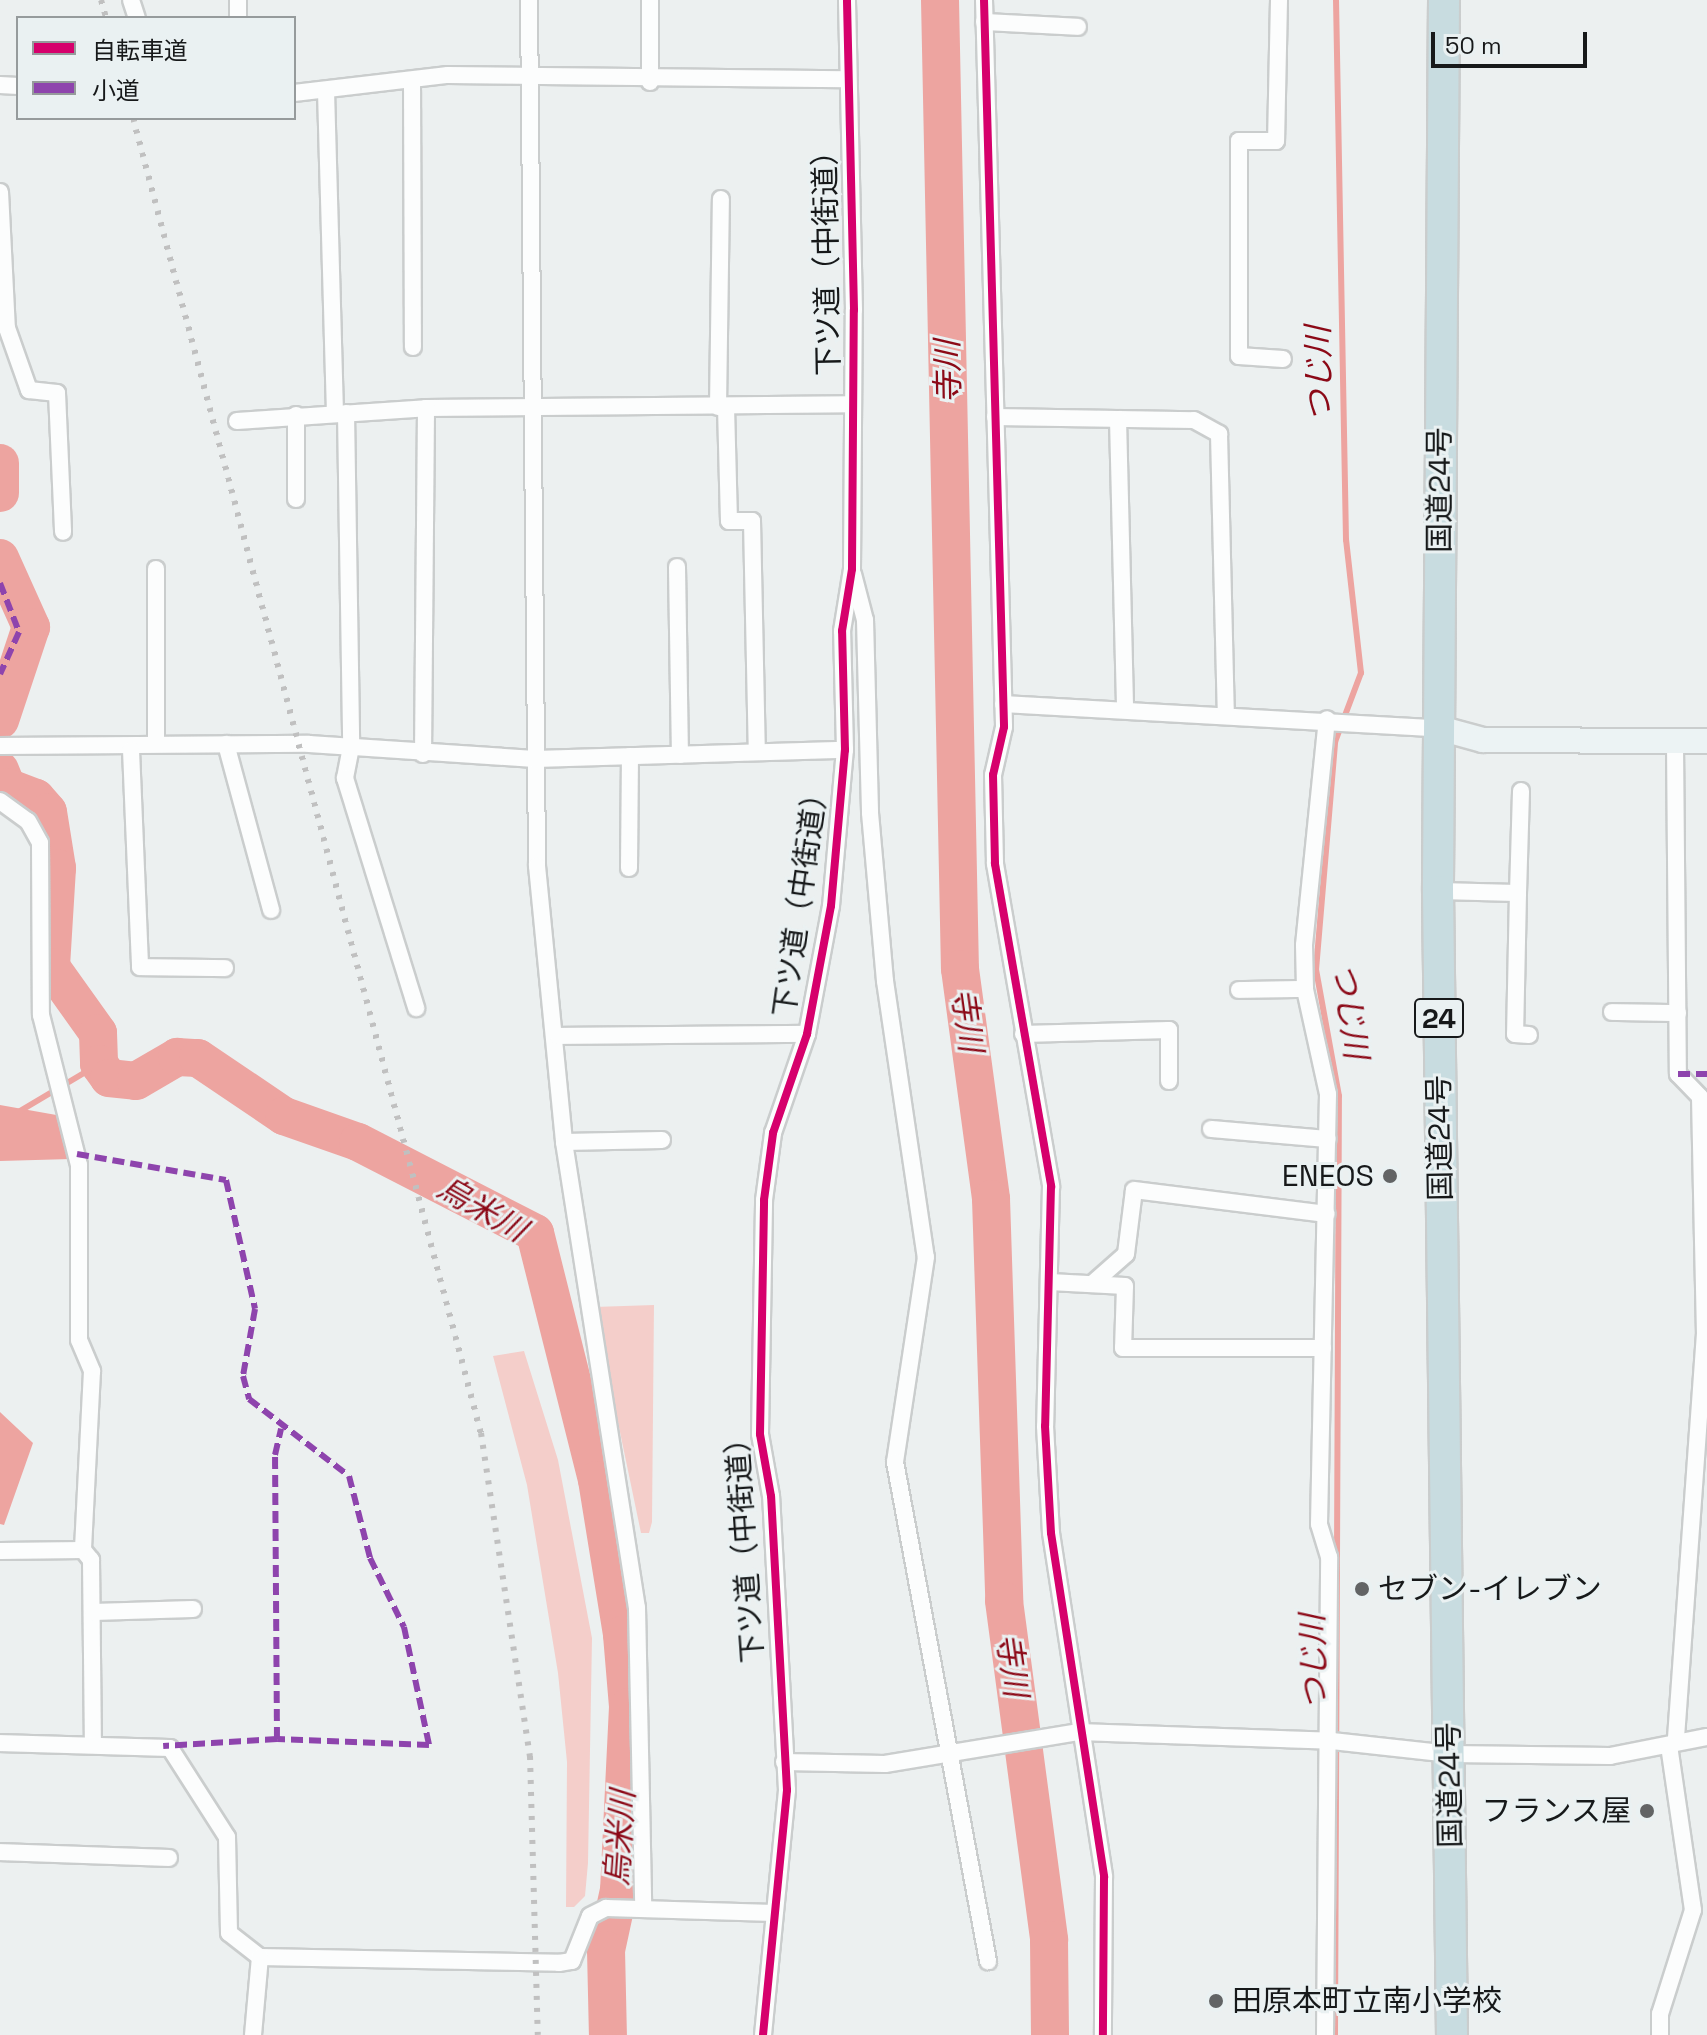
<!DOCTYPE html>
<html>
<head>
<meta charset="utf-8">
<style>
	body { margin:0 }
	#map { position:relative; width:1707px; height:2035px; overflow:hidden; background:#ecf0f0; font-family:"Space Grotesk","Noto Sans JP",sans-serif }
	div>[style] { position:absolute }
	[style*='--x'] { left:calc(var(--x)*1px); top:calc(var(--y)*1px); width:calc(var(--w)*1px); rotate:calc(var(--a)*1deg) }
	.green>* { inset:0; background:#f4ceca }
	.water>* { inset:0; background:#eda4a0 }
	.stream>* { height:6px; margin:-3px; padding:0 3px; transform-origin:3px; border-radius:3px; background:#eda4a0 }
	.river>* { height:38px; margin:-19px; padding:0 19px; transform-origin:19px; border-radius:19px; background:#eda4a0 }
	.roads { filter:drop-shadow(2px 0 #cacdcd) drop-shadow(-2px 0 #cacdcd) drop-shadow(0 2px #cacdcd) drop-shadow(0 -2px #cacdcd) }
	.street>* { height:16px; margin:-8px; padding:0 8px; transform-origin:8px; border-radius:8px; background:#fcfdfd }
	.secondary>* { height:24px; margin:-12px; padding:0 12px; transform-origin:12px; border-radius:12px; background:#ecf3f4 }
	.highway>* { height:30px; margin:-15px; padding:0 15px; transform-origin:15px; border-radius:15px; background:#c8dce0 }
	.rail>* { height:6px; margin-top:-3px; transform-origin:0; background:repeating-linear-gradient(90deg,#c0c0c0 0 4px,transparent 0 12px) }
	.quiet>* { height:6px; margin-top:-3px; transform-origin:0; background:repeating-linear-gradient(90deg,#8e44ad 0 12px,transparent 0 18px) }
	.cycleway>* { height:8px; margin:-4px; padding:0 4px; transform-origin:4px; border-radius:4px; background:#d6006c }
	.dots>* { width:22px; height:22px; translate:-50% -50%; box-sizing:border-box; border:4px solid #eaf1f2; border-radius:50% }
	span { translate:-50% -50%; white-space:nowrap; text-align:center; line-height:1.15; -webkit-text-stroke:6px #eaf1f2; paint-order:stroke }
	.shield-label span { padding:2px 6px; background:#eaf1f2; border:2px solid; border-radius:6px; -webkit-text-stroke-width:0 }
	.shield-label { font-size:28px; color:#17191a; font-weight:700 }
	.street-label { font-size:30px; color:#17191a }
	.poi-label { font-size:30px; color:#17191a }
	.right { translate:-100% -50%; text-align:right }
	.left { translate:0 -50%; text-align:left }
	.water-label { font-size:32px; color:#8c0917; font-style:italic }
	.legend { position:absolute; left:16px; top:16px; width:280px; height:104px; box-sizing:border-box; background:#eaf1f2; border:2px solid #969b9c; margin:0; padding:10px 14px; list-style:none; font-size:24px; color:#17191a }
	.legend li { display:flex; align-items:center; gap:16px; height:40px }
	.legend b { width:40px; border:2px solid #969b9c }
	.scale { position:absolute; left:1431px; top:32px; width:156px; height:36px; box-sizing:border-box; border:4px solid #17191a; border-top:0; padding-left:10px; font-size:24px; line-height:28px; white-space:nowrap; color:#17191a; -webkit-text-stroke:6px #eaf1f2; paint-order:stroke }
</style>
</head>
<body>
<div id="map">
	<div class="green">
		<div style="clip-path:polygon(654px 1305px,652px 1522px,649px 1533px,641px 1533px,594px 1307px)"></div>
		<div style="clip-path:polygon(524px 1351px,558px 1460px,592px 1638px,588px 1863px,585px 1896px,574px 1907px,566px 1907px,567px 1762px,558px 1673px,527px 1485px,493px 1356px)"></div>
	</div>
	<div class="water">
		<div style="clip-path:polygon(0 1105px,62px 1116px,71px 1159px,0 1161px)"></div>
		<div style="clip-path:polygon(0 1412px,33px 1443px,4px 1525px,0 1524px)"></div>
	</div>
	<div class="stream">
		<div style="--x:20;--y:1111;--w:92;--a:-30.7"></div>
		<div style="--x:1335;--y:2035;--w:939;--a:-89.76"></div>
		<div style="--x:1339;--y:1096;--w:128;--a:-100.3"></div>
		<div style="--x:1316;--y:970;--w:229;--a:-85.2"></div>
		<div style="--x:1335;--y:742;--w:74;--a:-69.4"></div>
		<div style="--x:1361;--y:673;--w:134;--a:-96.4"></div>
		<div style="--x:1346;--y:540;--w:540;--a:-91.06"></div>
	</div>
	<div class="river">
		<div style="--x:940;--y:0;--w:969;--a:88.82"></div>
		<div style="--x:960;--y:969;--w:232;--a:82.3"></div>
		<div style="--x:991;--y:1199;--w:402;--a:88.1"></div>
		<div style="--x:1004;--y:1601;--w:342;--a:82.4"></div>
		<div style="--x:1049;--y:1940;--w:95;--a:89.4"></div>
		<div style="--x:0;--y:463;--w:30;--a:90"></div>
		<div style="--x:0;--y:558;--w:76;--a:65.8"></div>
		<div style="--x:31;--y:627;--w:98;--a:108.4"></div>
		<div style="--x:0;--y:770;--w:18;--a:68"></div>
		<div style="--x:7;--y:787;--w:31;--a:21"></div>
		<div style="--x:36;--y:798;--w:18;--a:49"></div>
		<div style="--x:48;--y:812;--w:57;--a:80.9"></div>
		<div style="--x:57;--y:868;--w:99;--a:93.5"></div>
		<div style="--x:51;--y:967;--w:81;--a:54.5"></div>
		<div style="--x:98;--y:1033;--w:31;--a:88"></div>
		<div style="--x:99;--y:1064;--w:17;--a:54"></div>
		<div style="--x:109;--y:1078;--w:27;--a:6"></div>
		<div style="--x:136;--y:1081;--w:48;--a:-30.3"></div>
		<div style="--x:177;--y:1057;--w:21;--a:3"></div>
		<div style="--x:198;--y:1058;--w:104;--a:34"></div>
		<div style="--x:284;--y:1116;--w:78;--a:19.4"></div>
		<div style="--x:358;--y:1142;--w:199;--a:27.2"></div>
		<div style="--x:535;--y:1233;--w:255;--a:75.9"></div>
		<div style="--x:597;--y:1480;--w:157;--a:80.8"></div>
		<div style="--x:622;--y:1635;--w:72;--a:85.2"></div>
		<div style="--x:628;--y:1707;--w:183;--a:92.8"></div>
		<div style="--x:619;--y:1890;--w:61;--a:102.2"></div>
		<div style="--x:606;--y:1950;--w:85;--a:88.7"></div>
	</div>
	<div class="roads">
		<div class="street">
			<div style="--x:131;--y:0;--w:19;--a:72"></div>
			<div style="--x:238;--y:0;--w:18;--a:90"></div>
			<div style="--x:529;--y:0;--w:866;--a:89.47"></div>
			<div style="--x:537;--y:866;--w:277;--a:84.4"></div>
			<div style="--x:564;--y:1142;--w:472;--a:81.1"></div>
			<div style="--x:637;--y:1608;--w:298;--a:88.8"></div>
			<div style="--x:650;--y:0;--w:82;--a:90"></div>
			<div style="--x:984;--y:0;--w:727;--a:88.42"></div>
			<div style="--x:1004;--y:727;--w:49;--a:102.9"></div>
			<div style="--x:993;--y:775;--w:89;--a:88.7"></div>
			<div style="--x:995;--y:864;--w:327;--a:80.1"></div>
			<div style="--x:1051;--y:1186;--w:240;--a:91.4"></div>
			<div style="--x:1045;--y:1426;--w:107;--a:86.8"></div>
			<div style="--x:1051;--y:1533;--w:348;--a:81.2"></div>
			<div style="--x:1104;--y:1877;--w:158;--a:90.4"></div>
			<div style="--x:1279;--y:0;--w:141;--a:91.2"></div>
			<div style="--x:1276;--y:141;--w:37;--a:180"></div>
			<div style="--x:1239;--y:141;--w:215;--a:90"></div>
			<div style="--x:1239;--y:356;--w:44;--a:3.9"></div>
			<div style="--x:984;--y:22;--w:94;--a:3"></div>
			<div style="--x:412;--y:81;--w:266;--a:89.8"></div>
			<div style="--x:0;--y:85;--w:18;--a:3"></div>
			<div style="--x:326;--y:91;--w:323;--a:88.4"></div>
			<div style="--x:294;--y:93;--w:155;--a:-6.7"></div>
			<div style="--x:448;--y:75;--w:399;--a:0.6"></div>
			<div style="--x:0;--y:192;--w:136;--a:87.1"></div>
			<div style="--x:7;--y:328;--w:66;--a:70.5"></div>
			<div style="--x:29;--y:390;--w:28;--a:6"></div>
			<div style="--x:57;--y:393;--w:139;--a:87.5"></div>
			<div style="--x:718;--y:407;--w:208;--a:-89.2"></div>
			<div style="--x:726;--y:407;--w:114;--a:88.5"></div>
			<div style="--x:729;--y:521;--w:23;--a:0"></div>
			<div style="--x:752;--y:521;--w:231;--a:88.8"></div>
			<div style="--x:346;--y:413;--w:334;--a:89.1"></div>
			<div style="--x:351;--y:747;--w:32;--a:101"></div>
			<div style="--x:345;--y:778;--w:241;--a:72.8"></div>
			<div style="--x:296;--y:415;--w:84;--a:90"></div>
			<div style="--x:995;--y:417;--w:199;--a:0.9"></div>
			<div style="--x:1194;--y:420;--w:29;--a:29"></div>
			<div style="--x:1219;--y:434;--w:281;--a:88.6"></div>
			<div style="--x:1118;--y:419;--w:291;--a:88.6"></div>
			<div style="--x:237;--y:421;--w:189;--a:-3.9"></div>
			<div style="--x:426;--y:408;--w:427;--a:-0.5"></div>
			<div style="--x:677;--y:567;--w:188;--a:89.1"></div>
			<div style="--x:853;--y:574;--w:48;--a:75.4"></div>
			<div style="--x:865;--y:620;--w:193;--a:88.5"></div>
			<div style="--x:870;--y:813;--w:169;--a:84.9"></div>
			<div style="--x:885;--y:981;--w:279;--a:81.6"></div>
			<div style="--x:926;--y:1257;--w:207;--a:98.6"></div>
			<div style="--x:895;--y:1462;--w:508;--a:79.44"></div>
			<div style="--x:1003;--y:704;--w:437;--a:3.2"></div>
			<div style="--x:156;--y:743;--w:174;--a:-90"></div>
			<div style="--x:226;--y:744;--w:172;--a:74.8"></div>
			<div style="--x:1675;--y:744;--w:330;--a:89.5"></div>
			<div style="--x:1678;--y:1074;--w:32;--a:46"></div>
			<div style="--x:1700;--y:1097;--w:236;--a:88.8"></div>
			<div style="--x:1705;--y:1333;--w:406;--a:94.1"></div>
			<div style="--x:0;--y:746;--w:309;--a:-0.4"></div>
			<div style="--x:309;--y:744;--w:226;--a:3.8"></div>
			<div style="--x:535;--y:759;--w:310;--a:-1.7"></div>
			<div style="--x:131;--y:750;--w:217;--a:87.6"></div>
			<div style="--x:140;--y:967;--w:85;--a:0.7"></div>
			<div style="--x:423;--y:754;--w:346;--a:-89.5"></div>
			<div style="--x:0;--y:801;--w:34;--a:36"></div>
			<div style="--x:28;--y:821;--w:25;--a:61"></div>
			<div style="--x:40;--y:843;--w:172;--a:89.7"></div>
			<div style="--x:41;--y:1015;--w:155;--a:75.8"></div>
			<div style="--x:79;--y:1165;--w:175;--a:90"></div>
			<div style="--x:79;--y:1340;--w:34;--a:67"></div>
			<div style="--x:92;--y:1371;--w:179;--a:92.9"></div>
			<div style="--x:629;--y:868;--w:112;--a:-89.5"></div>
			<div style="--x:1438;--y:891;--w:80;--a:1.4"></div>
			<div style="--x:1518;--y:893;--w:141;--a:91.2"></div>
			<div style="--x:1515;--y:1034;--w:14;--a:4"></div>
			<div style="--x:1518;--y:893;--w:102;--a:-88.3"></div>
			<div style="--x:1239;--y:990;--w:66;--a:-0.9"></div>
			<div style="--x:1612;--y:1012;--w:66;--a:0.9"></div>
			<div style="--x:1023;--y:1034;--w:146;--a:-1.6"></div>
			<div style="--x:1169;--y:1030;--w:51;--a:90"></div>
			<div style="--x:558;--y:1036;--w:249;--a:-0.5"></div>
			<div style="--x:1211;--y:1129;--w:117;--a:4.9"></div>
			<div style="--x:564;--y:1142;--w:98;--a:-1.2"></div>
			<div style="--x:1050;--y:1282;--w:75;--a:3.1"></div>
			<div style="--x:1125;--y:1286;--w:62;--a:91.8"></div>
			<div style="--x:1123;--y:1348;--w:200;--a:0"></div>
			<div style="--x:1092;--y:1284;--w:45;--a:-41.4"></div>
			<div style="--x:1126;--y:1254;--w:64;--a:-82.9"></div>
			<div style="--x:1134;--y:1190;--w:194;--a:7.1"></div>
			<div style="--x:0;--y:1551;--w:83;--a:-0.7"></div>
			<div style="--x:83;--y:1550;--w:13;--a:51"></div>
			<div style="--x:91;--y:1560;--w:181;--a:89.4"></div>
			<div style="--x:93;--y:1612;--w:100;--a:-1.7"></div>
			<div style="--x:0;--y:1743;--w:170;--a:1.7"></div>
			<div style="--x:170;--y:1748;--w:106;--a:57.4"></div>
			<div style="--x:227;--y:1837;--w:96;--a:88.8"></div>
			<div style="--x:229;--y:1933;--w:39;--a:38"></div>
			<div style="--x:260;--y:1957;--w:299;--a:1.1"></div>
			<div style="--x:559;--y:1963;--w:13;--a:-9"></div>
			<div style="--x:572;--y:1961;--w:48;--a:-68.2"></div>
			<div style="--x:590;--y:1916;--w:18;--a:-27"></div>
			<div style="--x:606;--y:1908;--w:168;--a:1.7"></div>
			<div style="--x:784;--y:1762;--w:101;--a:1.1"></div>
			<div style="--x:885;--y:1764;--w:197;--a:-9.4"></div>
			<div style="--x:1079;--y:1732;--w:253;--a:2"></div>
			<div style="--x:1332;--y:1741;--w:119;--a:6.3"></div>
			<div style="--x:1450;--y:1754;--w:160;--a:0.7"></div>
			<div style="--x:1610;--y:1756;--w:99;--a:-11.1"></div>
			<div style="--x:0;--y:1852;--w:169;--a:2"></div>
			<div style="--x:253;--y:2035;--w:78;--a:-84.9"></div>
			<div style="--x:763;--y:2035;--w:246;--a:-84.4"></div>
			<div style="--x:787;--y:1790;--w:294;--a:-93.1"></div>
			<div style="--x:771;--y:1496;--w:63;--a:-100.1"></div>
			<div style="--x:760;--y:1434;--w:234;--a:-89"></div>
			<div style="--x:764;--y:1200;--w:68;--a:-82.3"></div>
			<div style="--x:773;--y:1133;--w:105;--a:-71"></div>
			<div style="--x:807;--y:1034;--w:130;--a:-79.4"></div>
			<div style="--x:831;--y:906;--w:157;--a:-84.9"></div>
			<div style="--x:845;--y:750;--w:119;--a:-91.4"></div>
			<div style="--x:842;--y:631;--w:63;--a:-80.8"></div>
			<div style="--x:852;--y:569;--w:259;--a:-89.6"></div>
			<div style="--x:854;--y:310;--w:310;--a:-91.3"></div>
			<div style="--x:1325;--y:2035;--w:478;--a:-89.5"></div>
			<div style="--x:1329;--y:1557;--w:34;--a:-107"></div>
			<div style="--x:1319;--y:1524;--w:430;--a:-88.8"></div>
			<div style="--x:1328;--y:1094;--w:107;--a:-102.4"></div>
			<div style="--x:1305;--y:989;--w:44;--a:-91.3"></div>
			<div style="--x:1304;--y:945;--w:227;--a:-84.2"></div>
			<div style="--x:1660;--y:2035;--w:21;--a:-90"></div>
			<div style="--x:1660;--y:2014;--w:109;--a:-72.4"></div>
			<div style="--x:1693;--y:1910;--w:166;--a:-98.3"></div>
		</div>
		<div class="secondary">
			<div style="--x:1439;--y:728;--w:46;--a:15.3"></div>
			<div style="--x:1483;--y:740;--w:224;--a:0.3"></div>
		</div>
		<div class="highway">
			<div style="--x:1444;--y:0;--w:891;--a:90.39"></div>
			<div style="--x:1438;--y:891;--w:1144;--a:89.3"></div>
		</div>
	</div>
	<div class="rail">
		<div style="--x:101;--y:0;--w:19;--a:74"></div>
		<div style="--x:133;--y:118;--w:1360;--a:75.18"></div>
		<div style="--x:481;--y:1433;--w:327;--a:81.4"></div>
		<div style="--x:530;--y:1756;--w:279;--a:88.4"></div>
	</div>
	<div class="quiet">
		<div style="--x:0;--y:583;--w:53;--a:68.8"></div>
		<div style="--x:19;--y:632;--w:46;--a:114.3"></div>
		<div style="--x:1678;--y:1074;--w:29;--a:0"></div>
		<div style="--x:77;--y:1154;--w:151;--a:9.9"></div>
		<div style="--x:226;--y:1180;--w:132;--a:77.3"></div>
		<div style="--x:255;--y:1309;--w:68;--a:100.2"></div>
		<div style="--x:243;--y:1376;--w:24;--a:75"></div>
		<div style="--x:249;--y:1399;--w:126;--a:37.6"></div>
		<div style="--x:349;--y:1476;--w:85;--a:75.6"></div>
		<div style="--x:370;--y:1558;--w:77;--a:63.8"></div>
		<div style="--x:404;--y:1627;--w:121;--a:78"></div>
		<div style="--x:429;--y:1745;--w:152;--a:-177.7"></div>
		<div style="--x:277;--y:1739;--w:114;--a:176.5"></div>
		<div style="--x:277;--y:1739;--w:284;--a:-90.4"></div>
		<div style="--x:275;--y:1455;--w:27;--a:-77"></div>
	</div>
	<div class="cycleway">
		<div style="--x:984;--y:0;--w:727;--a:88.42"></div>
		<div style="--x:1004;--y:727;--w:49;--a:102.9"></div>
		<div style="--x:993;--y:775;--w:89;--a:88.7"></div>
		<div style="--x:995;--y:864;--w:327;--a:80.1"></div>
		<div style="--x:1051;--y:1186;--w:240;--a:91.4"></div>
		<div style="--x:1045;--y:1426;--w:107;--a:86.8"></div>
		<div style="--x:1051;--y:1533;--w:348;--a:81.2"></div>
		<div style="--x:1104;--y:1877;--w:158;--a:90.4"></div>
		<div style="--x:763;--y:2035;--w:246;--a:-84.4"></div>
		<div style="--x:787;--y:1790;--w:294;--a:-93.1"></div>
		<div style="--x:771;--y:1496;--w:63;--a:-100.1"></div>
		<div style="--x:760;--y:1434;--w:234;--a:-89"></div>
		<div style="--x:764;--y:1200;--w:68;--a:-82.3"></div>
		<div style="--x:773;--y:1133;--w:105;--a:-71"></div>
		<div style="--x:807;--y:1034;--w:130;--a:-79.4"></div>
		<div style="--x:831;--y:906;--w:157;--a:-84.9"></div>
		<div style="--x:845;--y:750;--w:119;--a:-91.4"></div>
		<div style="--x:842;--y:631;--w:63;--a:-80.8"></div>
		<div style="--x:852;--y:569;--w:259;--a:-89.6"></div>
		<div style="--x:854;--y:310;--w:310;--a:-91.3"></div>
	</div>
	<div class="dots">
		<div style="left:1390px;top:1176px;background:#626465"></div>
		<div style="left:1362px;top:1589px;background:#626465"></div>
		<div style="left:1647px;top:1811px;background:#626465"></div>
		<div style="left:1216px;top:2001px;background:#626465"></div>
	</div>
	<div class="shield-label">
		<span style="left:1439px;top:1018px">24</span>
	</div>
	<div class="street-label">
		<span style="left:827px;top:256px;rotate:-91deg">下ツ道（中街道）</span>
		<span style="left:1440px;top:490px;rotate:-90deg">国道24号</span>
		<span style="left:801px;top:898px;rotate:-82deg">下ツ道（中街道）</span>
		<span style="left:1440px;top:1138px;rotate:-91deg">国道24号</span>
		<span style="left:745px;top:1543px;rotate:-94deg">下ツ道（中街道）</span>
		<span style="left:1450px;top:1785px;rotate:-91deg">国道24号</span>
	</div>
	<div class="poi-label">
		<span class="right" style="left:1374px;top:1176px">ENEOS</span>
		<span class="left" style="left:1378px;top:1589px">セブン-イレブン</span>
		<span class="right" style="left:1631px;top:1811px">フランス屋</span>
		<span class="left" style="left:1232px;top:2001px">田原本町立南小学校</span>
	</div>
	<div class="water-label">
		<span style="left:948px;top:372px;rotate:-91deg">寺川</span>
		<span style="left:1319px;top:374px;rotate:-91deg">つじ川</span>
		<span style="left:1350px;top:1011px;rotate:82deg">つじ川</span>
		<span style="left:967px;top:1020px;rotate:82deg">寺川</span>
		<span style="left:482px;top:1209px;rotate:30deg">烏米川</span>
		<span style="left:1314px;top:1662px;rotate:-92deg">つじ川</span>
		<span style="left:1012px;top:1665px;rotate:82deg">寺川</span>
		<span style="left:620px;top:1838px;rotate:-86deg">烏米川</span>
	</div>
	<ul class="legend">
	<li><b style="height:10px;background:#d6006c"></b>自転車道</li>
	<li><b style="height:10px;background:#8e44ad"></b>小道</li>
	</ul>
	<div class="scale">50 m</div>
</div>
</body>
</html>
